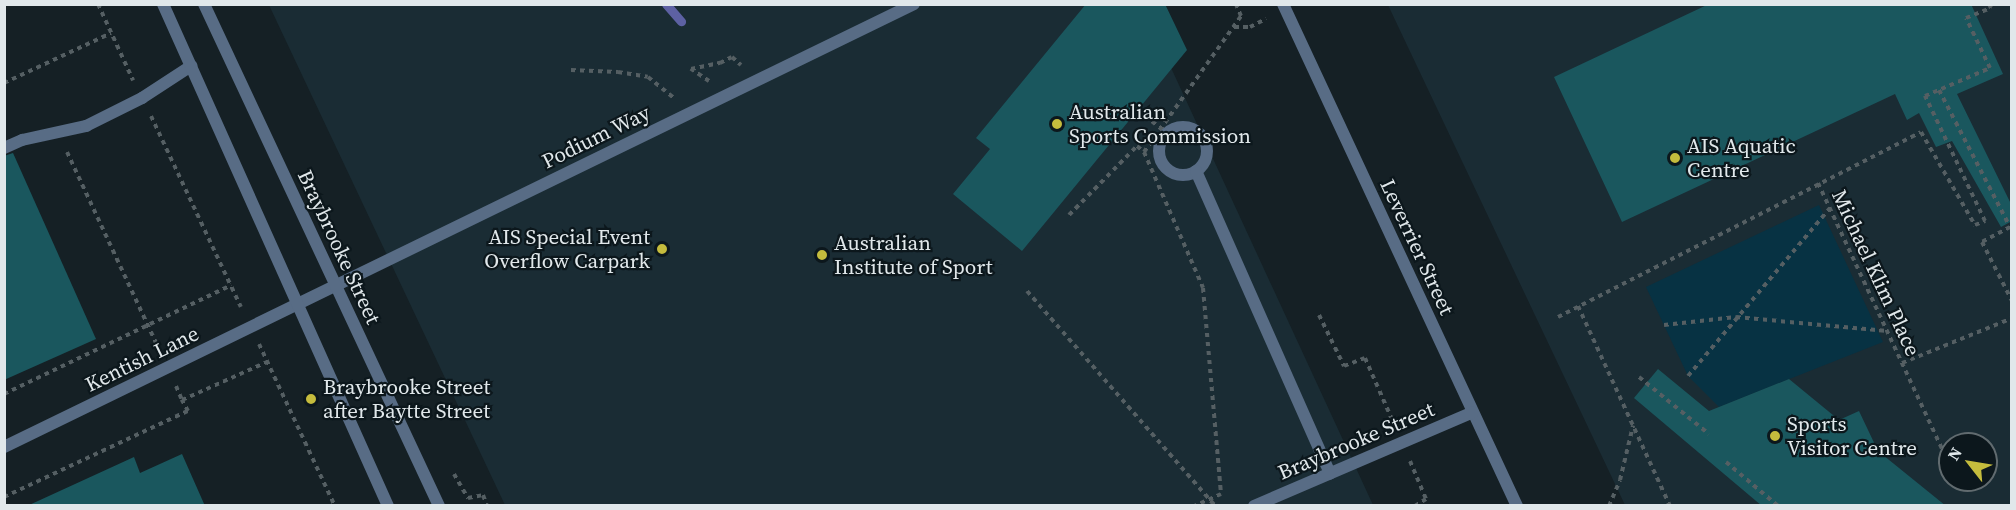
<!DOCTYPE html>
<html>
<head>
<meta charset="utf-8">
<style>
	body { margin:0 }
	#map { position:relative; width:2016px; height:510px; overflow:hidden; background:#152025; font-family:"Source Serif 4",serif }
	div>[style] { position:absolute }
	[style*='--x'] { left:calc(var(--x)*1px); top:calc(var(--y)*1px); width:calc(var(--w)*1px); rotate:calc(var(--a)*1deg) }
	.built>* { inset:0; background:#1a2c34 }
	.green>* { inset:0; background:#073243 }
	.stream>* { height:9px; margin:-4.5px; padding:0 4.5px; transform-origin:4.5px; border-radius:4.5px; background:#5d61a3 }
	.building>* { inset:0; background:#1a575e }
	.path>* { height:4px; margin-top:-2px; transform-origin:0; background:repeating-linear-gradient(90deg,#555f63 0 4.5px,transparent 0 9px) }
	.service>* { height:12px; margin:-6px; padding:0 6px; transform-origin:6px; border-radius:6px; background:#586c85 }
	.service>.ring { margin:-6px; padding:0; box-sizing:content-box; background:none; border:12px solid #586c85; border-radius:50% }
	.minor>* { height:12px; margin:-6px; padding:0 6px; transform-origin:6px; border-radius:6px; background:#586c85 }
	.tertiary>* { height:12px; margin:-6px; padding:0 6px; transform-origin:6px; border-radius:6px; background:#586c85 }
	.dots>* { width:16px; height:16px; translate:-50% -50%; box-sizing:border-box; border:3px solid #0c171c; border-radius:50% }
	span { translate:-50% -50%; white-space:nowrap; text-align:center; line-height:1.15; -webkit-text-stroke:4.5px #0c171c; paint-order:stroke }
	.poi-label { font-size:21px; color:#e1e8eb }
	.left { translate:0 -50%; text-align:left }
	.right { translate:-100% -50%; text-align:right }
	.street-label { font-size:21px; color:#e1e8eb }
	.frame { position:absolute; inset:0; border:6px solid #e1e8eb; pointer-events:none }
	.north { position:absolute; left:1938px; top:432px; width:60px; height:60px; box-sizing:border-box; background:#0c171c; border:2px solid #616b6f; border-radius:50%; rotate:301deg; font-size:16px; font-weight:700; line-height:24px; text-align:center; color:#e1e8eb }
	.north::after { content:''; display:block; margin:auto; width:21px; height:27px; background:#c5bc3d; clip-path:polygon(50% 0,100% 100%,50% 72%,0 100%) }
</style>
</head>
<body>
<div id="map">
	<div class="built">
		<div style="clip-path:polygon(269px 5px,1142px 5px,1373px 505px,505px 505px)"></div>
		<div style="clip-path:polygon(evenodd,1388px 5px,2011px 5px,2011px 505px,1625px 505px,1388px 5px,1950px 444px,1986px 444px,1986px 480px,1950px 480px,1950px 444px)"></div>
	</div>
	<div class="green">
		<div style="clip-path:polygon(1819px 205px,1883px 342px,1719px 407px,1688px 376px,1646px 287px)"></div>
	</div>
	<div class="stream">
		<div style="--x:666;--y:4;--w:23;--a:49"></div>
	</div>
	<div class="building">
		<div style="clip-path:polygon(1086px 4px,1165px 4px,1187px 50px,1022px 251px,953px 194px,990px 149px,976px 138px)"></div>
		<div style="clip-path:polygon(1709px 4px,1971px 4px,2003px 74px,1957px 94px,2012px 206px,2012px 221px,2001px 227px,1952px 141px,1936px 147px,1919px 113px,1907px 120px,1895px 94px,1622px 222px,1554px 77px)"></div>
		<div style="clip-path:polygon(13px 153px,96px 339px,4px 380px,4px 156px)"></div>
		<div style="clip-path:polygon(1658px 369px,1709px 411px,1789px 379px,1839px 420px,1859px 411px,1878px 451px,1946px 506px,1762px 506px,1634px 398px)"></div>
		<div style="clip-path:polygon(182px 454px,205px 506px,27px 506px,134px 457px,140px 473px)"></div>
	</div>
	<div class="path">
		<div style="--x:98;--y:4;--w:84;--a:65.3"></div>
		<div style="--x:1234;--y:27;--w:16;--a:0"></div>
		<div style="--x:1250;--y:27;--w:18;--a:-27"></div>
		<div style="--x:571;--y:70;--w:47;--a:2.4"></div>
		<div style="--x:618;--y:72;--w:30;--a:9"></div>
		<div style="--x:648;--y:77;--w:32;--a:39"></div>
		<div style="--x:709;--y:81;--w:22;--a:-146"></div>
		<div style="--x:691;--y:69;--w:30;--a:-12"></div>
		<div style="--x:720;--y:63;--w:13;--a:-27"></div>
		<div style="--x:732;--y:57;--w:12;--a:42"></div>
		<div style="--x:4;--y:83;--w:118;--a:-25"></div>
		<div style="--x:1939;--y:90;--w:154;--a:62.6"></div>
		<div style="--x:1138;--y:110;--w:36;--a:39"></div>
		<div style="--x:151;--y:116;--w:211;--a:64.8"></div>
		<div style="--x:67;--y:152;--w:217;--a:65"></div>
		<div style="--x:1144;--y:152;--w:167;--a:-54.5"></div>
		<div style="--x:1241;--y:16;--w:13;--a:-113"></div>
		<div style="--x:1818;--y:183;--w:312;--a:65"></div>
		<div style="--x:1069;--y:215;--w:97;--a:-45.4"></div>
		<div style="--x:1137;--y:146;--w:9;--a:41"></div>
		<div style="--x:1144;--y:152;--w:148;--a:66.5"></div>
		<div style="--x:1203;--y:288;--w:207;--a:85"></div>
		<div style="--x:1221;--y:494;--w:30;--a:156"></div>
		<div style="--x:2010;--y:227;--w:32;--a:152"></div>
		<div style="--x:1982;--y:242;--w:66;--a:63"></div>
		<div style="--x:1027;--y:291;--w:286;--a:48.8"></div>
		<div style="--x:1578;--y:306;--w:220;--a:65.3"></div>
		<div style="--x:1319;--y:315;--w:57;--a:63.9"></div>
		<div style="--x:1344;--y:366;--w:22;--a:-21"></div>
		<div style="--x:1365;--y:358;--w:72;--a:66.3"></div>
		<div style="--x:1558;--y:317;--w:407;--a:-27"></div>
		<div style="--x:1921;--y:132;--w:108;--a:59.9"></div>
		<div style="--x:1975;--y:225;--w:11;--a:-22"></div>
		<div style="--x:1985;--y:221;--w:139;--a:-115.6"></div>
		<div style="--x:1925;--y:96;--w:71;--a:-23.3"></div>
		<div style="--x:1990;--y:68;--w:55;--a:-115.6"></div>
		<div style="--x:1966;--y:18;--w:27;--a:-22"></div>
		<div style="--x:1991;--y:8;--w:4;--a:-117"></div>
		<div style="--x:1664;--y:325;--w:72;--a:-6.3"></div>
		<div style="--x:1736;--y:317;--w:152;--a:5.3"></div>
		<div style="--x:259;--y:344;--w:179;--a:64.9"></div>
		<div style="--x:1902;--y:363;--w:119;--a:-22.2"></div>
		<div style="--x:1688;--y:376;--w:220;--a:-49.8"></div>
		<div style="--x:1639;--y:377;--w:90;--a:39.2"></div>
		<div style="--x:176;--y:386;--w:15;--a:67"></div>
		<div style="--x:4;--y:394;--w:252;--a:-25.6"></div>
		<div style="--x:1410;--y:461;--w:41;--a:67.2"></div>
		<div style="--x:1426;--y:499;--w:13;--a:148"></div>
		<div style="--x:1726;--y:462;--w:68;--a:40.2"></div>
		<div style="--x:454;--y:474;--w:28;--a:60"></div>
		<div style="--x:468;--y:498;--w:15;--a:-11"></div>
		<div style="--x:483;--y:495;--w:12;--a:70"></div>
		<div style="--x:1956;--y:480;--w:1;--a:0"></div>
		<div style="--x:4;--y:497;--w:203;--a:-25.1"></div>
		<div style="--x:188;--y:411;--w:13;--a:-119"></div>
		<div style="--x:182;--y:400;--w:93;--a:-24.1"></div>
		<div style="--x:1609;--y:506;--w:28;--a:-67"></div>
		<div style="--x:1620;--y:480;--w:56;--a:-76.5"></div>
	</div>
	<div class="service">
		<div class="ring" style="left:1159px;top:127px;width:36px;height:36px"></div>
		<div style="--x:4;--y:148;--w:20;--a:-24"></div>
		<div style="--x:22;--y:140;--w:66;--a:-12.3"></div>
		<div style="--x:86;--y:126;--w:63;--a:-26.6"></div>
		<div style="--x:142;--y:98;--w:59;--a:-33.1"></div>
		<div style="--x:1196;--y:171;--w:331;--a:66.1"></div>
	</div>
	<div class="minor">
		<div style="--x:1283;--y:4;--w:554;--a:65.01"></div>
		<div style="--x:4;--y:447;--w:1012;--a:-25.96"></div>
		<div style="--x:1254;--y:506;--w:238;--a:-23.2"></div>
	</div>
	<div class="tertiary">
		<div style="--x:163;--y:4;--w:550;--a:65.86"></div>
		<div style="--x:204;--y:4;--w:554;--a:64.91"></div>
	</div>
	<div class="dots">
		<div style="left:1057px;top:124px;background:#c5bc3d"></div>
		<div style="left:1675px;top:158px;background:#c5bc3d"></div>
		<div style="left:662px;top:249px;background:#c5bc3d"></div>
		<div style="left:822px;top:255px;background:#c5bc3d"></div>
		<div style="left:311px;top:399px;background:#c5bc3d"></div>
		<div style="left:1775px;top:436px;background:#c5bc3d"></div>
	</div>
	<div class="poi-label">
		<span class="left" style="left:1069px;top:124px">Australian<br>Sports Commission</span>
		<span class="left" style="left:1687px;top:158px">AIS Aquatic<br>Centre</span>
		<span class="right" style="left:650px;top:249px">AIS Special Event<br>Overflow Carpark</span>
		<span class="left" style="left:834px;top:255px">Australian<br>Institute of Sport</span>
		<span class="left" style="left:323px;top:399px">Braybrooke Street<br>after Baytte Street</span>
		<span class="left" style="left:1787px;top:436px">Sports<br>Visitor Centre</span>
	</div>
	<div class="street-label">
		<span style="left:596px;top:137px;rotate:-26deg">Podium Way</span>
		<span style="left:339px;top:247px;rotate:65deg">Braybrooke Street</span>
		<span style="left:1417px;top:247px;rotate:65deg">Leverrier Street</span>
		<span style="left:1876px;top:273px;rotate:65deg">Michael Klim Place</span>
		<span style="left:142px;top:359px;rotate:-26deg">Kentish Lane</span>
		<span style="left:1356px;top:441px;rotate:-23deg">Braybrooke Street</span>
	</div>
	<div class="frame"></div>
	<div class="north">N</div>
</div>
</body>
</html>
